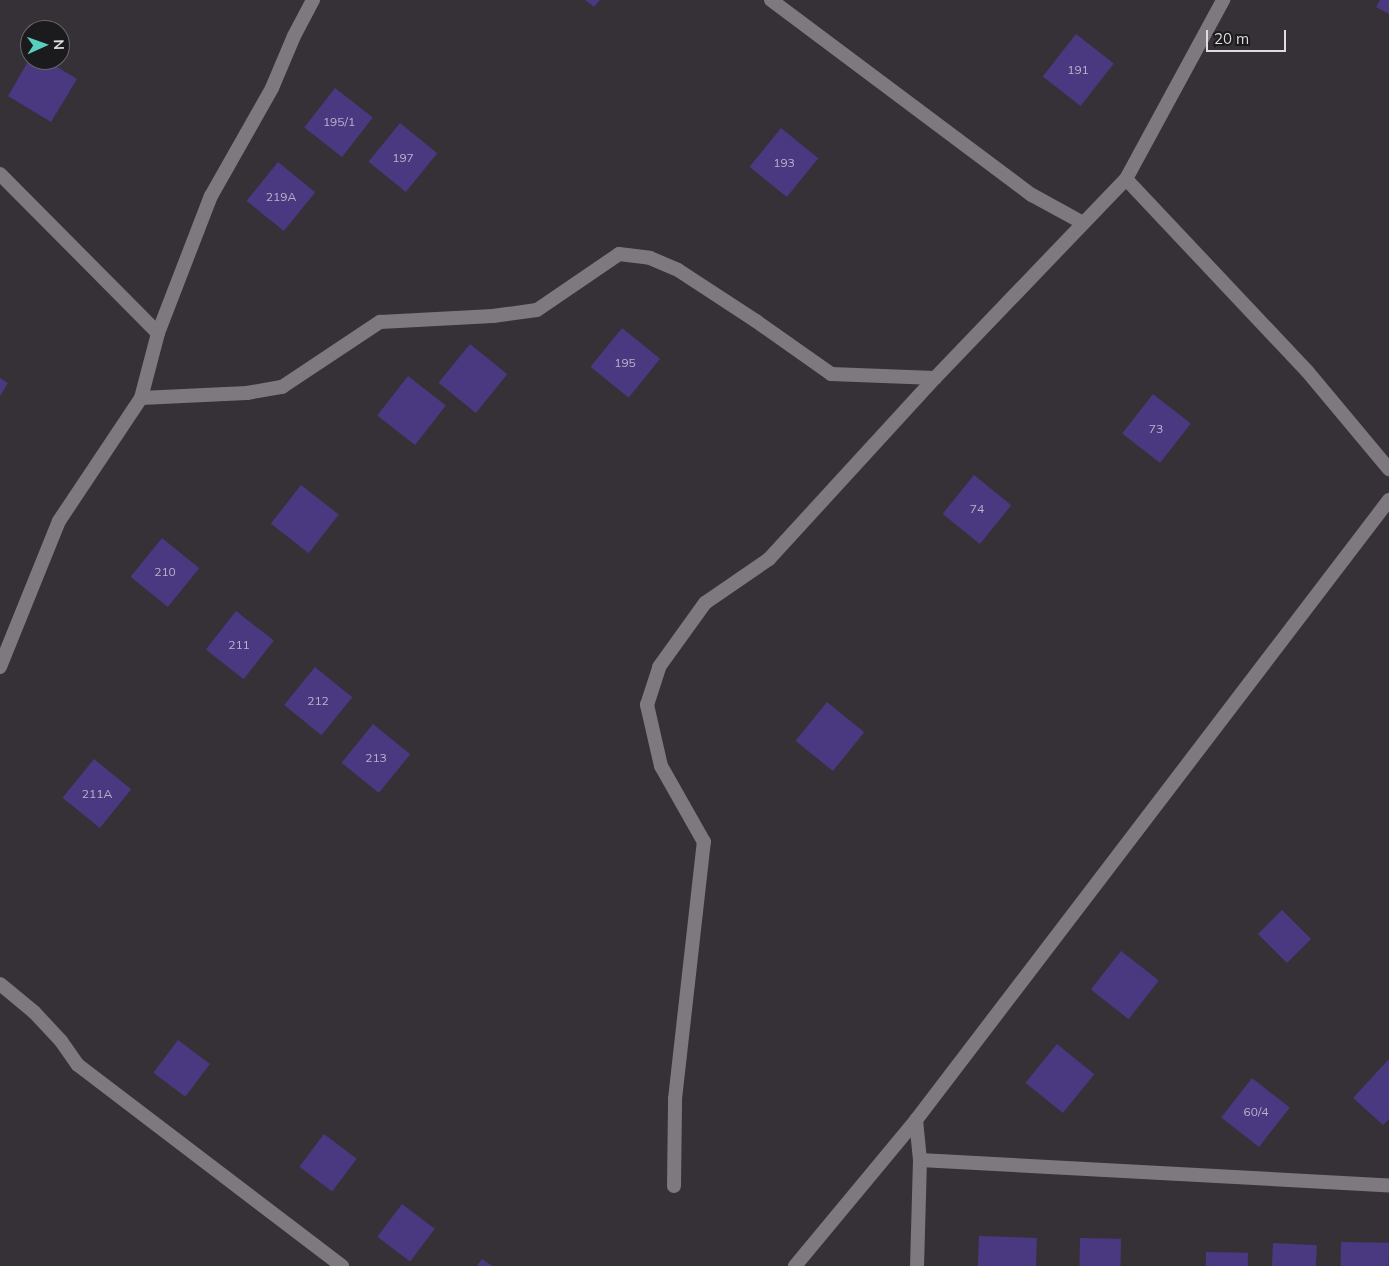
<!DOCTYPE html>
<html>
<head>
<meta charset="utf-8">
<style>
	body { margin:0 }
	#map { position:relative; width:1389px; height:1266px; overflow:hidden; background:#353136; font-family:Mulish,sans-serif }
	div>[style] { position:absolute }
	[style*='--x'] { left:calc(var(--x)*1px); top:calc(var(--y)*1px); width:calc(var(--w)*1px); rotate:calc(var(--a)*1deg) }
	.building>* { inset:0; background:#4a3881; transform-origin:0 0 }
	.service>* { height:14px; margin:-7px; padding:0 7px; transform-origin:7px; border-radius:7px; background:#7d797e }
	span { translate:-50% -50%; white-space:nowrap; text-align:center; line-height:1.15; -webkit-text-stroke:4px #1b1a1c; paint-order:stroke }
	.number-label { font-size:12px; color:#b9b3c8 }
	.number-label span { -webkit-text-stroke-width:0 }
	.north { position:absolute; left:20px; top:20px; width:50px; height:50px; box-sizing:border-box; background:#1b1a1c; border:1px solid #69686a; border-radius:50%; rotate:88deg; font-size:14px; font-weight:700; line-height:20px; text-align:center; color:#dedcdf }
	.north::after { content:''; display:block; margin:auto; width:18px; height:22px; background:#59cebe; clip-path:polygon(50% 0,100% 100%,50% 72%,0 100%) }
	.scale { position:absolute; left:1206px; top:30px; width:80px; height:22px; box-sizing:border-box; border:2px solid #dedcdf; border-top:0; padding-left:6px; font-size:15px; line-height:18px; white-space:nowrap; color:#dedcdf; -webkit-text-stroke:4px #1b1a1c; paint-order:stroke }
</style>
</head>
<body>
<div id="map">
	<div class="building">
		<div style="clip-path:polygon(585px 0,600px 0,594px 7px)"></div>
		<div style="clip-path:polygon(1380px 0,1389px 0,1389px 14px,1376px 7px)"></div>
		<div style="left:1076px;top:34px;width:48px;height:54px;rotate:38deg"></div>
		<div style="clip-path:polygon(29px 60px,46px 60px,77px 79px,51px 122px,8px 96px)"></div>
		<div style="left:335px;top:88px;width:48px;height:50px;rotate:38deg"></div>
		<div style="left:400px;top:123px;width:48px;height:50px;rotate:39deg"></div>
		<div style="left:781px;top:128px;width:48px;height:50px;rotate:39deg"></div>
		<div style="left:278px;top:162px;width:48px;height:50px;rotate:39deg"></div>
		<div style="left:622px;top:328px;width:49px;height:50px;rotate:39deg"></div>
		<div style="left:470px;top:344px;width:48px;height:50px;rotate:39deg"></div>
		<div style="left:408px;top:376px;width:48px;height:50px;rotate:38deg"></div>
		<div style="clip-path:polygon(0 378px,8px 383px,0 396px)"></div>
		<div style="left:1153px;top:394px;width:48px;height:50px;rotate:38deg"></div>
		<div style="left:974px;top:475px;width:48px;height:50px;rotate:39deg"></div>
		<div style="left:301px;top:485px;width:48px;height:49px;rotate:38deg"></div>
		<div style="left:162px;top:538px;width:48px;height:50px;rotate:39deg"></div>
		<div style="left:236px;top:611px;width:48px;height:49px;rotate:38deg"></div>
		<div style="left:315px;top:667px;width:48px;height:49px;rotate:39deg"></div>
		<div style="left:827px;top:702px;width:48px;height:50px;rotate:39deg"></div>
		<div style="left:373px;top:724px;width:48px;height:50px;rotate:39deg"></div>
		<div style="left:94px;top:759px;width:48px;height:50px;rotate:39deg"></div>
		<div style="left:1282px;top:910px;width:41px;height:34px;rotate:45deg"></div>
		<div style="left:1121px;top:951px;width:48px;height:49px;rotate:38deg"></div>
		<div style="left:178px;top:1040px;width:40px;height:41px;rotate:37deg"></div>
		<div style="left:1057px;top:1044px;width:48px;height:50px;rotate:39deg"></div>
		<div style="clip-path:polygon(1389px 1059px,1389px 1119px,1383px 1125px,1353px 1098px)"></div>
		<div style="left:1252px;top:1078px;width:48px;height:50px;rotate:38deg"></div>
		<div style="left:324px;top:1134px;width:41px;height:41px;rotate:37deg"></div>
		<div style="left:402px;top:1204px;width:41px;height:41px;rotate:37deg"></div>
		<div style="left:979px;top:1236px;width:58px;height:30px;rotate:2deg"></div>
		<div style="left:1080px;top:1238px;width:41px;height:28px;rotate:1deg"></div>
		<div style="left:1341px;top:1242px;width:48px;height:24px;rotate:1deg"></div>
		<div style="left:1273px;top:1243px;width:44px;height:23px;rotate:3deg"></div>
		<div style="left:1206px;top:1252px;width:42px;height:14px;rotate:1deg"></div>
		<div style="clip-path:polygon(482px 1259px,492px 1266px,477px 1266px)"></div>
	</div>
	<div class="service">
		<div style="--x:771;--y:0;--w:326;--a:36.8"></div>
		<div style="--x:1032;--y:195;--w:58;--a:28.8"></div>
		<div style="--x:0;--y:174;--w:224;--a:45.2"></div>
		<div style="--x:158;--y:333;--w:147;--a:-68.9"></div>
		<div style="--x:211;--y:196;--w:124;--a:-60.5"></div>
		<div style="--x:272;--y:88;--w:56;--a:-67.1"></div>
		<div style="--x:294;--y:36;--w:41;--a:-62.2"></div>
		<div style="--x:1126;--y:179;--w:204;--a:-61.5"></div>
		<div style="--x:141;--y:398;--w:106;--a:-2.7"></div>
		<div style="--x:247;--y:393;--w:36;--a:-10"></div>
		<div style="--x:282;--y:387;--w:118;--a:-33.6"></div>
		<div style="--x:380;--y:322;--w:113;--a:-3"></div>
		<div style="--x:493;--y:316;--w:44;--a:-7.8"></div>
		<div style="--x:537;--y:310;--w:99;--a:-34.3"></div>
		<div style="--x:619;--y:254;--w:31;--a:7"></div>
		<div style="--x:650;--y:258;--w:30;--a:23"></div>
		<div style="--x:678;--y:270;--w:93;--a:33.2"></div>
		<div style="--x:756;--y:321;--w:92;--a:35.2"></div>
		<div style="--x:831;--y:374;--w:104;--a:2.2"></div>
		<div style="--x:0;--y:667;--w:157;--a:-68"></div>
		<div style="--x:59;--y:521;--w:148;--a:-56.3"></div>
		<div style="--x:141;--y:398;--w:67;--a:-75.3"></div>
		<div style="--x:0;--y:984;--w:44;--a:39.5"></div>
		<div style="--x:34;--y:1012;--w:40;--a:47"></div>
		<div style="--x:61;--y:1041;--w:29;--a:55"></div>
		<div style="--x:78;--y:1065;--w:332;--a:37.3"></div>
		<div style="--x:916;--y:1120;--w:40;--a:84.3"></div>
		<div style="--x:920;--y:1160;--w:106;--a:91.6"></div>
		<div style="--x:920;--y:1160;--w:470;--a:3.1"></div>
		<div style="--x:674;--y:1186;--w:87;--a:-89.3"></div>
		<div style="--x:675;--y:1099;--w:259;--a:-83.6"></div>
		<div style="--x:704;--y:842;--w:87;--a:-119.5"></div>
		<div style="--x:661;--y:766;--w:63;--a:-102.9"></div>
		<div style="--x:647;--y:705;--w:40;--a:-72"></div>
		<div style="--x:659;--y:667;--w:79;--a:-54.3"></div>
		<div style="--x:705;--y:603;--w:78;--a:-34.5"></div>
		<div style="--x:769;--y:559;--w:246;--a:-47.5"></div>
		<div style="--x:935;--y:378;--w:276;--a:-46.2"></div>
		<div style="--x:1126;--y:179;--w:264;--a:46.7"></div>
		<div style="--x:1307;--y:371;--w:128;--a:50.1"></div>
		<div style="--x:795;--y:1266;--w:190;--a:-50.3"></div>
		<div style="--x:916;--y:1120;--w:780;--a:-52.66"></div>
	</div>
	<div class="number-label">
		<span style="left:1078px;top:70px">191</span>
		<span style="left:339px;top:122px">195/1</span>
		<span style="left:403px;top:158px">197</span>
		<span style="left:784px;top:163px">193</span>
		<span style="left:281px;top:197px">219А</span>
		<span style="left:625px;top:363px">195</span>
		<span style="left:1156px;top:429px">73</span>
		<span style="left:977px;top:509px">74</span>
		<span style="left:165px;top:572px">210</span>
		<span style="left:239px;top:645px">211</span>
		<span style="left:318px;top:701px">212</span>
		<span style="left:376px;top:758px">213</span>
		<span style="left:97px;top:794px">211А</span>
		<span style="left:1256px;top:1112px">60/4</span>
	</div>
	<div class="north">N</div>
	<div class="scale">20 m</div>
</div>
</body>
</html>
